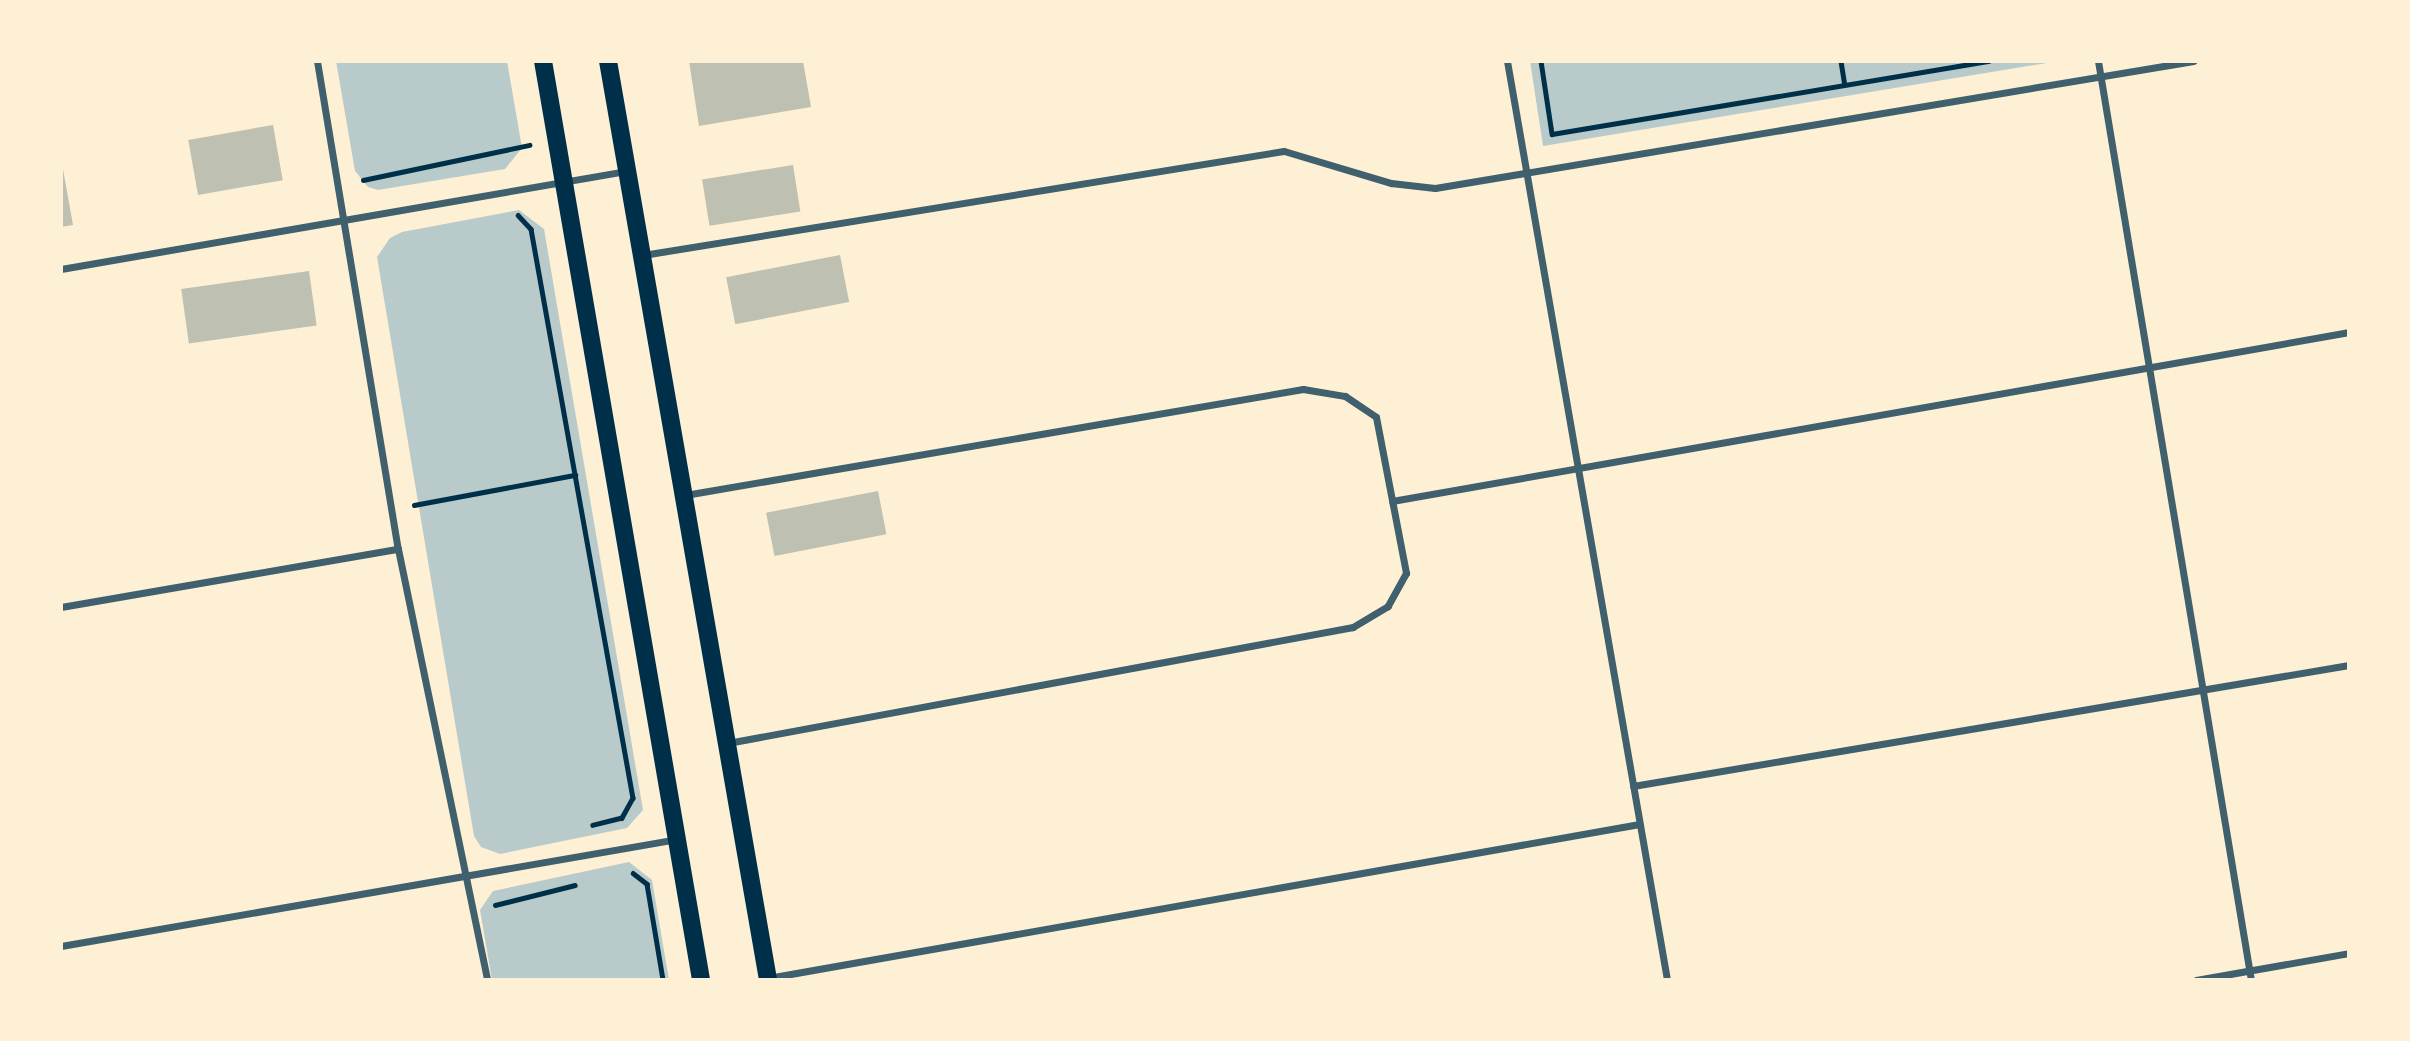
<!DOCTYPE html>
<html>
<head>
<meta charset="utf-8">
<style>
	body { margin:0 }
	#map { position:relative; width:2410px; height:1041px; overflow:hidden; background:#fdf0d5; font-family:"Playfair Display",serif }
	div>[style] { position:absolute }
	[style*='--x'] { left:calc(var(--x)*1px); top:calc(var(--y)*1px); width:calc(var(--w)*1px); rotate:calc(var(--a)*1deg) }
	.green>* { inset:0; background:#b9caca }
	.building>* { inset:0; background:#bec0b2; transform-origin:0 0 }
	.path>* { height:4.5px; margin:-2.25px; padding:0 2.25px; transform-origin:2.25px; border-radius:2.25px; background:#003049 }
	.minor>* { height:7px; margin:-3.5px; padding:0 3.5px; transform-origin:3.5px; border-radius:3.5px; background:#3f606c }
	.primary>* { height:18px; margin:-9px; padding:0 9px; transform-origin:9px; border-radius:9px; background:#003049 }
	span { translate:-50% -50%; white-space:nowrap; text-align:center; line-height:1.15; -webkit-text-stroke:5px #fdf0d5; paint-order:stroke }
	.frame { position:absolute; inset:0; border:63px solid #fdf0d5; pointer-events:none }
</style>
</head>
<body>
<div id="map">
	<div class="green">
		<div style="clip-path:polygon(336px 61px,507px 61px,522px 148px,505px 169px,378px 190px,368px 187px,355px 171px)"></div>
		<div style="clip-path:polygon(1530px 61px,2059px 61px,1543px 146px)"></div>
		<div style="clip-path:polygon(519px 210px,544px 229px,643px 810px,627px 828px,500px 854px,481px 847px,474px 836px,377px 257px,390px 238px,402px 232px)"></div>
		<div style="clip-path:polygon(629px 862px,652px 880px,669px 980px,492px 980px,480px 910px,493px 891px)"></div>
	</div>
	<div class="building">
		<div style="clip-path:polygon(689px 61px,803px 61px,811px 107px,699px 126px)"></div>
		<div style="left:273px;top:125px;width:56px;height:86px;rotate:80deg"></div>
		<div style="clip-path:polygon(61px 158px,73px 225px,61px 227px)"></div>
		<div style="left:793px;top:165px;width:47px;height:92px;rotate:81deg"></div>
		<div style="left:840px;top:255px;width:48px;height:116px;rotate:79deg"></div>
		<div style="left:309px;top:271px;width:55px;height:129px;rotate:82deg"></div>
		<div style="left:878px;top:491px;width:44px;height:114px;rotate:79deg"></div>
	</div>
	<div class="path">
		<div style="--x:1541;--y:61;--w:74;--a:81.4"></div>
		<div style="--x:1552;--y:134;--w:443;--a:-9.5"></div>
		<div style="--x:1841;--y:61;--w:24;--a:81"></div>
		<div style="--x:363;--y:180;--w:170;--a:-11.9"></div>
		<div style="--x:518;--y:215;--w:19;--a:47"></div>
		<div style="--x:531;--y:229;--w:578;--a:79.84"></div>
		<div style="--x:633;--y:798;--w:23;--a:119"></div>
		<div style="--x:622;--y:818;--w:30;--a:166"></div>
		<div style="--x:414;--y:505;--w:164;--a:-10.6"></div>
		<div style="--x:633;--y:873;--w:18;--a:38"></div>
		<div style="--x:647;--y:884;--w:97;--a:80.5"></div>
		<div style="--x:495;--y:905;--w:82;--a:-14"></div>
	</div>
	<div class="minor">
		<div style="--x:317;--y:61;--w:495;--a:80.6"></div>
		<div style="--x:398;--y:549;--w:440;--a:78.3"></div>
		<div style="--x:1507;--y:61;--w:933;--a:80.12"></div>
		<div style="--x:2098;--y:61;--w:932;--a:80.55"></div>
		<div style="--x:643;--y:255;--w:649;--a:-9.22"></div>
		<div style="--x:1284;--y:151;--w:112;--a:16.7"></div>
		<div style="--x:1391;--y:183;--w:44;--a:6.5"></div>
		<div style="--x:1435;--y:188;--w:769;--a:-9.51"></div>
		<div style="--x:61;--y:269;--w:573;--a:-9.84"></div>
		<div style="--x:685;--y:495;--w:627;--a:-9.73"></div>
		<div style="--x:1303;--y:389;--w:43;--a:9.5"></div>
		<div style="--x:1345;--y:396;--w:37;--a:34"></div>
		<div style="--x:1376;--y:417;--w:159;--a:79.1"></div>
		<div style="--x:1406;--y:573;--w:38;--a:119"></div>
		<div style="--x:1388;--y:606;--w:41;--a:149"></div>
		<div style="--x:1353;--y:627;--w:636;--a:169.49"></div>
		<div style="--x:1392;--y:501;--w:972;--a:-10.01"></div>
		<div style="--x:61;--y:607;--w:342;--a:-9.8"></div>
		<div style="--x:1633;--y:786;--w:726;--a:-9.59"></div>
		<div style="--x:61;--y:946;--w:625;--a:-9.85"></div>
		<div style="--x:768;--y:978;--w:885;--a:-10.02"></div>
		<div style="--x:2196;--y:980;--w:155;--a:-10"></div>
	</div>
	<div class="primary">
		<div style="--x:543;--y:61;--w:932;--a:80.24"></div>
		<div style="--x:608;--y:61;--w:933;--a:80.12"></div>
	</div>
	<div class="frame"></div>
</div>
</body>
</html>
